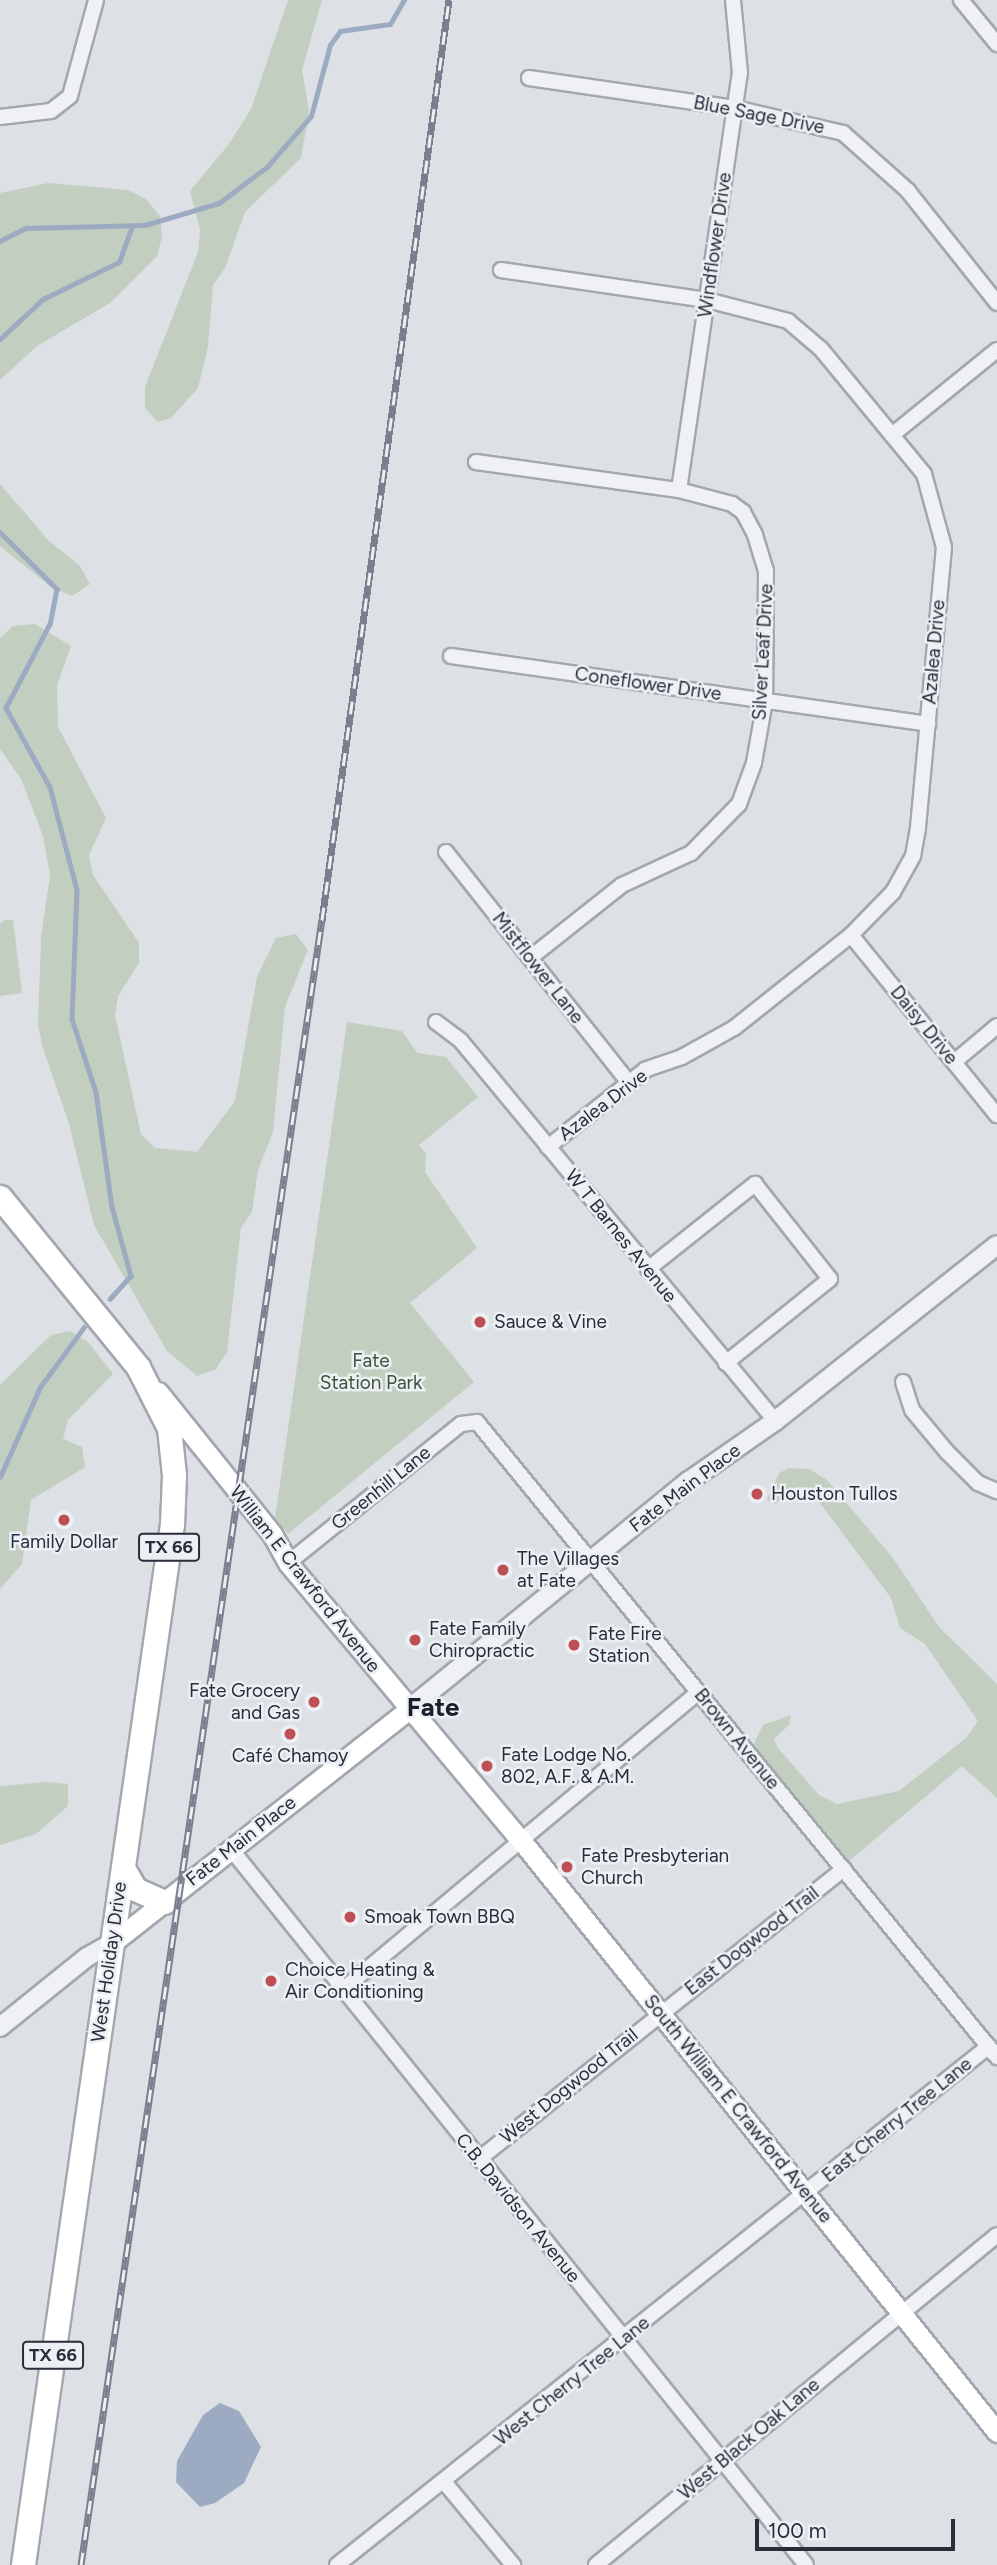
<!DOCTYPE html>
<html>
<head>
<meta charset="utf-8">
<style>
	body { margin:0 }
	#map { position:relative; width:997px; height:2565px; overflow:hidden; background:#dde0e5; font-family:Figtree,sans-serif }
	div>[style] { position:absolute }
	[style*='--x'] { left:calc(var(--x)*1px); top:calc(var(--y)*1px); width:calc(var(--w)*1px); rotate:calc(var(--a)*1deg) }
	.green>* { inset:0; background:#c2cebf }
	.water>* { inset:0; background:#9cabc2 }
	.stream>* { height:4.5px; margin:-2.25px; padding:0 2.25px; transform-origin:2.25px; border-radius:2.25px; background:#9cabc2 }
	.roads { filter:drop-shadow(2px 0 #a3a7ae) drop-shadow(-2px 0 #a3a7ae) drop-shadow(0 2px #a3a7ae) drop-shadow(0 -2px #a3a7ae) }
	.minor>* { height:14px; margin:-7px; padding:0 7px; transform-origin:7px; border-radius:7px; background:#f0f1f4 }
	.tertiary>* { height:18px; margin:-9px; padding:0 9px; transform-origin:9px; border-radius:9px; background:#f0f1f4 }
	.secondary>* { height:19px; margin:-9.5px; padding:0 9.5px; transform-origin:9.5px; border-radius:9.5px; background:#fff }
	.primary>* { height:23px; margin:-11.5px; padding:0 11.5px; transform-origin:11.5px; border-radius:11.5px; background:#fff }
	.rail>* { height:7px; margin-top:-3.5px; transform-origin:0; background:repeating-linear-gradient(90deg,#eceff3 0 13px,#797f8d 0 26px); box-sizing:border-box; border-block:2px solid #797f8d }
	.dots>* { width:19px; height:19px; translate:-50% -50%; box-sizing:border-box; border:4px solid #eceff3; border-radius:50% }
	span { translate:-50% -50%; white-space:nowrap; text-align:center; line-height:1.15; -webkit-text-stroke:5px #eceff3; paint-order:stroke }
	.shield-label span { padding:2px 5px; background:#eceff3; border:2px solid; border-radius:5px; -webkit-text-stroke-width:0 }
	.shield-label { font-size:18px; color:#292d3a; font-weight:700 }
	.street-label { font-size:19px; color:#292d3a }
	.poi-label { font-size:19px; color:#292d3a }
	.left { translate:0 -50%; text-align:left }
	.right { translate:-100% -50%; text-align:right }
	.park-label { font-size:19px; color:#3a5437 }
	.district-label { font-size:26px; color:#1b1f2b; font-weight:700 }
	.scale { position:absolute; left:755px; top:2519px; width:200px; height:32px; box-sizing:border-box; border:4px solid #292d3a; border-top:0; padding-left:9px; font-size:21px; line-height:24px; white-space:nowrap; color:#292d3a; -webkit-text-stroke:5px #eceff3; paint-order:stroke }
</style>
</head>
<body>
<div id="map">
	<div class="green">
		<div style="clip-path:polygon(288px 0,322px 0,302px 70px,309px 111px,301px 158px,245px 212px,225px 268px,213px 285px,208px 347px,198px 388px,171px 418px,158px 422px,145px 408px,145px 387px,198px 252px,200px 230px,190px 191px,229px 144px,251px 109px)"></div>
		<div style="clip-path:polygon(48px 183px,128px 190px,146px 199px,160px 216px,162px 237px,157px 256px,110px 303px,37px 346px,0 380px,0 193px)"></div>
		<div style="clip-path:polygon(0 484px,49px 541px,80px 566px,90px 584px,72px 596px,51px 587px,0 546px)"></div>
		<div style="clip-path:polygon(35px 624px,71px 646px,57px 685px,58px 727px,106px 818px,89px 855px,93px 875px,139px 943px,139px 963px,118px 996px,115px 1015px,141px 1134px,155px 1148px,197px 1152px,235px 1101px,257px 977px,276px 938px,296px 934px,308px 950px,285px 1007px,273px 1132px,258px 1170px,252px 1212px,241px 1228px,227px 1352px,216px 1369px,197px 1376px,167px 1351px,94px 1225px,69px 1124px,42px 1045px,38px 1024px,41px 938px,50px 875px,43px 836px,21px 779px,0 749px,0 638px,13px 626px)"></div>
		<div style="clip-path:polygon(5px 920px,13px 920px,22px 993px,0 996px,0 924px)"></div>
		<div style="clip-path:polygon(347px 1022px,402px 1031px,417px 1053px,446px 1057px,478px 1097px,419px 1145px,426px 1154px,425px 1172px,477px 1248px,410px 1303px,474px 1382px,288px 1534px,275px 1518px)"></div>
		<div style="clip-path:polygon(70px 1331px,89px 1343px,113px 1374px,68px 1420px,63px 1439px,82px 1447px,85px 1467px,31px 1500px,22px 1564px,0 1589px,0 1385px,51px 1335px)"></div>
		<div style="clip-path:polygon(789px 1468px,809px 1469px,827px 1480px,893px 1558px,939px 1627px,997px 1684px,997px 1798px,962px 1766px,849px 1861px,758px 1752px,754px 1743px,763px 1725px,791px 1715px,789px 1725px,774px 1739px,778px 1748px,819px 1795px,837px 1804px,899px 1791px,966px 1738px,978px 1721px,925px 1644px,900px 1628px,891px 1598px,817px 1499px,801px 1488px,791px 1490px,776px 1504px,767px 1500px,779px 1473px)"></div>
		<div style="clip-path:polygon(48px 1782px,68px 1784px,68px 1806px,36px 1834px,0 1845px,0 1786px)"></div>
	</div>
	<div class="water">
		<div style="clip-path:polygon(220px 2403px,239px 2411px,261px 2447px,244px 2483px,215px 2503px,200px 2507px,176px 2482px,177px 2461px,203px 2415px)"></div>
	</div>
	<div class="stream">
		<div style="--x:0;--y:241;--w:29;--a:-27"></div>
		<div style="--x:26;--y:228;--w:119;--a:-1.4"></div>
		<div style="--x:145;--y:225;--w:77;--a:-16.6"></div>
		<div style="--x:219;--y:203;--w:60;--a:-36.9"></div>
		<div style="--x:267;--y:167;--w:67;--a:-49.2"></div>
		<div style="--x:311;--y:116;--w:73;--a:-75"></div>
		<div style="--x:330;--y:45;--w:17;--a:-54"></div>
		<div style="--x:340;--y:31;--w:50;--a:-8"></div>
		<div style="--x:390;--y:24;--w:28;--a:-60"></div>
		<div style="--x:0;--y:339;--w:59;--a:-42.9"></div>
		<div style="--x:43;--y:299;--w:85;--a:-26"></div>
		<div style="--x:119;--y:262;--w:38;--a:-70"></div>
		<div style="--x:0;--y:532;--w:81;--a:45"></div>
		<div style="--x:57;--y:589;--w:36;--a:101"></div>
		<div style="--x:50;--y:624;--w:95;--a:117.6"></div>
		<div style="--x:6;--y:708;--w:90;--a:60.9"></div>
		<div style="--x:50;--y:787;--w:106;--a:75.3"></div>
		<div style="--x:77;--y:890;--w:129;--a:92.2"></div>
		<div style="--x:72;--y:1019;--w:77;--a:71.8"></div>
		<div style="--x:96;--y:1092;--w:116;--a:82.1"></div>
		<div style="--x:112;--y:1207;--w:72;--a:74.6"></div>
		<div style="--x:131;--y:1276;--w:31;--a:132"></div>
		<div style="--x:0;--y:1477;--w:98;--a:-66"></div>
		<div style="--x:40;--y:1387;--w:74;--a:-53.7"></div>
	</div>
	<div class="roads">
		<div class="minor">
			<div style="--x:961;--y:0;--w:57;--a:50.7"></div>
			<div style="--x:529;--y:78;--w:208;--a:8.3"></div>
			<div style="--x:735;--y:108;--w:111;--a:13"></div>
			<div style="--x:843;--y:133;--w:87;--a:41.7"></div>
			<div style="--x:908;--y:191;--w:143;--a:51.5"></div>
			<div style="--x:0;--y:117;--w:51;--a:-6.7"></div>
			<div style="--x:51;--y:111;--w:24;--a:-38"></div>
			<div style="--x:70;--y:96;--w:99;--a:-74.8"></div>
			<div style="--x:501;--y:270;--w:208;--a:8.3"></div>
			<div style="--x:707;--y:300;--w:84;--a:14.5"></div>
			<div style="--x:788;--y:321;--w:43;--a:40.3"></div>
			<div style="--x:821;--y:349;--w:162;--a:50.5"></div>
			<div style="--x:924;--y:474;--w:76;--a:74.7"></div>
			<div style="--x:944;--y:547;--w:282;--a:95.3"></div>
			<div style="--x:918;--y:828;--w:28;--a:100"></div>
			<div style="--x:913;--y:856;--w:41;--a:119.1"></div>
			<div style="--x:893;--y:892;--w:60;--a:134.3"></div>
			<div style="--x:851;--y:935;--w:149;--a:141.5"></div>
			<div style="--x:734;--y:1028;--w:60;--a:150.9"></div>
			<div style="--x:682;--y:1057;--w:39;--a:161"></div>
			<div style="--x:645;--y:1070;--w:124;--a:141.6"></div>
			<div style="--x:892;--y:435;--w:135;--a:-39"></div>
			<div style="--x:476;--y:462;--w:205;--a:7.9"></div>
			<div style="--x:679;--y:490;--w:55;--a:14.8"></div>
			<div style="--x:732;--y:504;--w:14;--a:36"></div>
			<div style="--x:743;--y:512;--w:26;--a:62"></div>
			<div style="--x:755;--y:535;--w:38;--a:73"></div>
			<div style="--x:766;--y:571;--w:130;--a:90.4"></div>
			<div style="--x:765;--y:701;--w:63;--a:100.1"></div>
			<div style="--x:754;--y:763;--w:44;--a:110.1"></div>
			<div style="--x:739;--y:804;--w:69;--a:134.4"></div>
			<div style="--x:691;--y:853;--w:76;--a:155.1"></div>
			<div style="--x:622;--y:885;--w:117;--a:141.6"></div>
			<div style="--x:679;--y:490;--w:421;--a:-81.7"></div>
			<div style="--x:740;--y:73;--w:73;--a:-95.5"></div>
			<div style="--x:451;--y:656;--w:482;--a:8.1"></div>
			<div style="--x:446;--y:852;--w:295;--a:51.6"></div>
			<div style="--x:851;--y:935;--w:232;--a:51"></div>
			<div style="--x:436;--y:1022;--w:31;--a:37"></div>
			<div style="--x:461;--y:1041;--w:493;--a:50.4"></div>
			<div style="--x:954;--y:1062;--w:56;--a:-39.9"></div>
			<div style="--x:648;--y:1269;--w:137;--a:-38.5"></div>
			<div style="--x:755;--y:1184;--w:121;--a:51.7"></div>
			<div style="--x:830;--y:1279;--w:134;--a:141.1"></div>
			<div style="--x:903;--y:1382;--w:29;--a:72"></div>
			<div style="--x:912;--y:1410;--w:55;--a:50.2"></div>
			<div style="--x:947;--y:1452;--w:44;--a:45"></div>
			<div style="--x:978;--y:1483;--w:21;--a:23"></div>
			<div style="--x:288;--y:1563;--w:222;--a:-38.8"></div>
			<div style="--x:461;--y:1424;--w:16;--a:-7"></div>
			<div style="--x:477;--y:1422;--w:821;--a:50.69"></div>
			<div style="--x:231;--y:1849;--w:918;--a:51.23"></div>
			<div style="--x:341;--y:1991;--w:466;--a:-39.9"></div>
			<div style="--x:479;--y:2159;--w:466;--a:-38.5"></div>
			<div style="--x:445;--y:2483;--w:107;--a:50.3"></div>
			<div style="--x:337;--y:2565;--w:833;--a:-38.52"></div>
			<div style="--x:596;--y:2565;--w:519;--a:-39.45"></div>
		</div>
		<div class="tertiary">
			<div style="--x:409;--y:1709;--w:361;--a:-39.2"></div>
			<div style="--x:689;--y:1481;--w:105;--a:-34.9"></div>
			<div style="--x:775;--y:1421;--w:283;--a:-38.4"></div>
			<div style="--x:0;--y:2027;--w:112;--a:-38.8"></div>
			<div style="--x:87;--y:1957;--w:29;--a:-29"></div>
		</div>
		<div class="secondary">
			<div style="--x:158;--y:1392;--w:182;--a:51.2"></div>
			<div style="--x:272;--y:1534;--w:33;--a:61"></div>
			<div style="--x:288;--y:1563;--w:361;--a:50"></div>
			<div style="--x:520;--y:1839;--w:761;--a:51.19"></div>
			<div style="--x:112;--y:1943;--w:378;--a:-38.2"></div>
		</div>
		<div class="primary">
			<div style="--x:0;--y:1197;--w:219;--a:50.9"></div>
			<div style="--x:138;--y:1367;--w:68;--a:63.1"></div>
			<div style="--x:169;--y:1428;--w:47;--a:83.9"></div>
			<div style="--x:174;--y:1475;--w:49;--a:92.3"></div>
			<div style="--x:172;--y:1524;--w:1052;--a:98.15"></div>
			<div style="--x:123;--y:1868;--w:24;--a:60"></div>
			<div style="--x:135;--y:1889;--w:32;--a:24"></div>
		</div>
	</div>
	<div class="rail">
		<div style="--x:81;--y:2565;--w:1663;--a:-81.67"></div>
		<div style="--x:322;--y:920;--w:929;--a:-82.14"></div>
	</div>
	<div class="dots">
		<div style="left:480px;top:1322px;background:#be4f55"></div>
		<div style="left:757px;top:1494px;background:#be4f55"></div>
		<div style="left:64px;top:1520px;background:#be4f55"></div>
		<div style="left:503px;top:1570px;background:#be4f55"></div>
		<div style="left:415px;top:1640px;background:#be4f55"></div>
		<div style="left:574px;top:1645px;background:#be4f55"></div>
		<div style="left:314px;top:1702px;background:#be4f55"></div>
		<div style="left:290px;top:1734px;background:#be4f55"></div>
		<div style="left:487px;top:1766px;background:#be4f55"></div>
		<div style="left:567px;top:1867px;background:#be4f55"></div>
		<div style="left:350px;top:1917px;background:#be4f55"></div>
		<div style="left:271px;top:1981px;background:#be4f55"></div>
	</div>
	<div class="shield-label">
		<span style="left:169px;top:1547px">TX 66</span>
		<span style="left:53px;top:2355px">TX 66</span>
	</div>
	<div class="street-label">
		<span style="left:759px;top:115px;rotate:11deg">Blue Sage Drive</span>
		<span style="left:715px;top:245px;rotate:-82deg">Windflower Drive</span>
		<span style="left:763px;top:652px;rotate:-87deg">Silver Leaf Drive</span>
		<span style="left:934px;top:652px;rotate:-85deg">Azalea Drive</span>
		<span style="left:648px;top:684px;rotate:8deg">Coneflower Drive</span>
		<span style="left:538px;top:968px;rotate:52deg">Mistflower Lane</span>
		<span style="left:924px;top:1025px;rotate:51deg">Daisy Drive</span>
		<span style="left:603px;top:1105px;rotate:-37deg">Azalea Drive</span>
		<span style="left:621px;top:1236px;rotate:51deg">W T Barnes Avenue</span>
		<span style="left:381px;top:1488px;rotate:-39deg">Greenhill Lane</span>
		<span style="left:685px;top:1488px;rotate:-37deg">Fate Main Place</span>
		<span style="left:305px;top:1579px;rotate:52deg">William E Crawford Avenue</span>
		<span style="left:737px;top:1739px;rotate:51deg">Brown Avenue</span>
		<span style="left:241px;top:1841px;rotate:-38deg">Fate Main Place</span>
		<span style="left:752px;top:1941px;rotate:-38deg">East Dogwood Trail</span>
		<span style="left:109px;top:1962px;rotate:-82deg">West Holiday Drive</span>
		<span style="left:569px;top:2086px;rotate:-39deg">West Dogwood Trail</span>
		<span style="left:738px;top:2109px;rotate:51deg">South William E Crawford Avenue</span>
		<span style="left:897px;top:2120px;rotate:-39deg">East Cherry Tree Lane</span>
		<span style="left:518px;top:2208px;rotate:51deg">C.B. Davidson Avenue</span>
		<span style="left:572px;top:2381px;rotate:-39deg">West Cherry Tree Lane</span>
		<span style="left:749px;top:2439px;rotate:-40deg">West Black Oak Lane</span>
	</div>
	<div class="poi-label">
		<span class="left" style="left:494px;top:1322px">Sauce &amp; Vine</span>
		<span class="left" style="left:771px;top:1494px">Houston Tullos</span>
		<span style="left:64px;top:1542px">Family Dollar</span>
		<span class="left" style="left:517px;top:1570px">The Villages<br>at Fate</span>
		<span class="left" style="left:429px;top:1640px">Fate Family<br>Chiropractic</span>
		<span class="left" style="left:588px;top:1645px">Fate Fire<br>Station</span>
		<span class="right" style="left:300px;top:1702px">Fate Grocery<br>and Gas</span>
		<span class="left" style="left:501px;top:1766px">Fate Lodge No.<br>802, A.F. &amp; A.M.</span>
		<span style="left:290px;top:1756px">Café Chamoy</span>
		<span class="left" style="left:581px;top:1867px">Fate Presbyterian<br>Church</span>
		<span class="left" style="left:364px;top:1917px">Smoak Town BBQ</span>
		<span class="left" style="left:285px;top:1981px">Choice Heating &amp;<br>Air Conditioning</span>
	</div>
	<div class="park-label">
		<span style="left:371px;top:1372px">Fate<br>Station Park</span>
	</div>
	<div class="district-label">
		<span style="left:433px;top:1708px">Fate</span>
	</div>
	<div class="scale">100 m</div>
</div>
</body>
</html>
